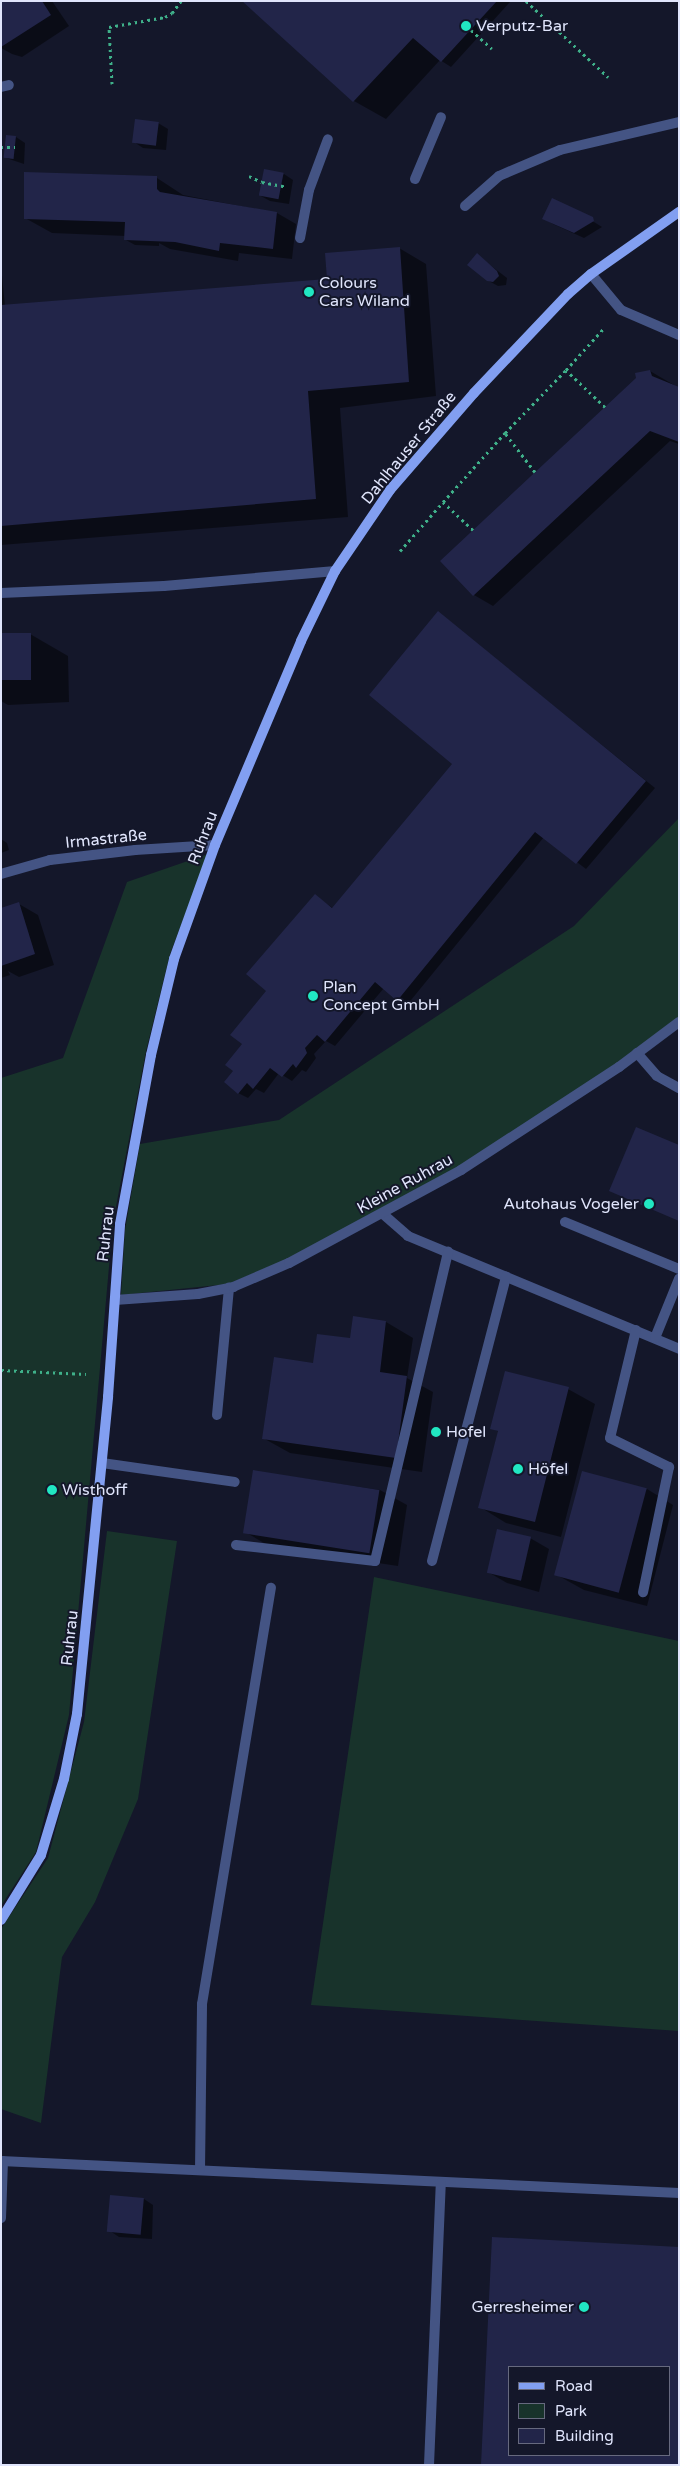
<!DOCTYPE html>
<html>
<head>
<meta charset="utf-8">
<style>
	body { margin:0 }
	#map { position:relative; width:680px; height:2466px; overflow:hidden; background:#14172a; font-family:"Varela Round",sans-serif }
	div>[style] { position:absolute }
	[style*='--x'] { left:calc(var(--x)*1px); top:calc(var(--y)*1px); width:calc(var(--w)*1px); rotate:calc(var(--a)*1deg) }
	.green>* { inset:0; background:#18332b }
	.shadow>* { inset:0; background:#0007 }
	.building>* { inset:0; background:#222549; transform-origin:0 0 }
	.path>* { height:3px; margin-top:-1.5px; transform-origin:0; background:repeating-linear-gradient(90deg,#3fb18a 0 2.5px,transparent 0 6.5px) }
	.lane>* { height:10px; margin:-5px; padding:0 5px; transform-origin:5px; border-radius:5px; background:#445484 }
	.street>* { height:10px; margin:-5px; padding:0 5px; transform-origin:5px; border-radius:5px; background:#445484 }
	.secondary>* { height:10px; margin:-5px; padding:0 5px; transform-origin:5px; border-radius:5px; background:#829ff1 }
	.dots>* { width:14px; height:14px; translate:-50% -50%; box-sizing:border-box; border:2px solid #14172a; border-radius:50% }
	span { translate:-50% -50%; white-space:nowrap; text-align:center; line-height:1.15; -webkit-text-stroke:4px #14172a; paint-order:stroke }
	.poi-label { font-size:16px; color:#e0e5fc }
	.left { translate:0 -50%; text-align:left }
	.right { translate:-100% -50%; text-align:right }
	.street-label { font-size:16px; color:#e0e5fc }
	.frame { position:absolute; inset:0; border:2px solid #e0e5fc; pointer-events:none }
	.legend { position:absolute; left:508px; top:2366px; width:162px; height:90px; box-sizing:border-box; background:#14172a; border:1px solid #66697e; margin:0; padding:6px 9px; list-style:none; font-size:15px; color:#e0e5fc }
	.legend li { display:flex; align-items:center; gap:10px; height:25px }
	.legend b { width:25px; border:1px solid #66697e }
</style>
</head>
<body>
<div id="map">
	<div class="green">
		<div style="clip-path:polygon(679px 818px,679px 1018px,637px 1051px,461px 1169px,290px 1258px,228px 1284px,121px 1295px,125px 1230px,140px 1144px,279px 1120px,574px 926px)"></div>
		<div style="clip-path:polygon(208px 854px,170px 954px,146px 1051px,113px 1222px,69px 1715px,36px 1852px,1px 1906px,1px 1078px,63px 1058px,127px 882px)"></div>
		<div style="clip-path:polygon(107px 1531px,177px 1541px,138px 1799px,95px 1902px,62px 1957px,41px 2123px,1px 2109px,1px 1929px,48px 1858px,84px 1722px)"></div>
		<div style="clip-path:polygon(374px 1577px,679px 1641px,679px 2031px,311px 2005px)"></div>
	</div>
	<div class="shadow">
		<div style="clip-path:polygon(1px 1px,52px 1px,69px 26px,22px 57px,12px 54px,1px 48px)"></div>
		<div style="clip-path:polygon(244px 1px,511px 1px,451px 67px,440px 60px,386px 119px,354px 101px)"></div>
		<div style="clip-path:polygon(158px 123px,168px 129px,166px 150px,143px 148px,134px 142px)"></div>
		<div style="clip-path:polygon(16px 137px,25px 143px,24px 164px,6px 158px)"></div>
		<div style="clip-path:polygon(284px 174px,293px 180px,289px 204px,270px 201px,261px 196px)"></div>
		<div style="clip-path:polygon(157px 178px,183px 195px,277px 213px,296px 224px,292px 259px,239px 253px,238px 261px,170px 249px,159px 243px,159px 246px,135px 245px,126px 240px,126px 236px,52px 233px,25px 218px)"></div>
		<div style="clip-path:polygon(552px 200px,594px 222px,602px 227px,584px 238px,553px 224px,544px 219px)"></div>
		<div style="clip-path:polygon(399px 248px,426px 264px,436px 396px,340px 408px,348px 517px,1px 545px,1px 265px,5px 306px,332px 280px)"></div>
		<div style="clip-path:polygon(477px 255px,507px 278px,506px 285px,498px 286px,487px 280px)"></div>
		<div style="clip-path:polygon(650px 371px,679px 388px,679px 444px,670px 441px,493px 606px,474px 595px,442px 561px)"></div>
		<div style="clip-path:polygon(439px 613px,655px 788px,586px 869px,544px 837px,407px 1005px,384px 988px,335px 1046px,326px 1041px,314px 1054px,316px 1058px,306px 1072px,302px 1070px,292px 1081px,279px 1073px,264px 1093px,256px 1089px,248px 1098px,238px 1093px,234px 1071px,267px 991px,315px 896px,333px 908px,454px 764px)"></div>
		<div style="clip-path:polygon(30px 634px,68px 656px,69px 702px,8px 705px,1px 701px,1px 636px)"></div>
		<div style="clip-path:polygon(1px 839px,7px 843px,9px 850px,1px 853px)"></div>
		<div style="clip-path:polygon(19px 904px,38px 915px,54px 965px,19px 977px,8px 971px,10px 975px,1px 978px,1px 909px)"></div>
		<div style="clip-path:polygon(354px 1318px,386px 1322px,413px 1338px,407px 1378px,433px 1392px,422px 1472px,290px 1453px,263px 1438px,314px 1364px,351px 1339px)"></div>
		<div style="clip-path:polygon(568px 1389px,595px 1404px,561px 1537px,506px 1523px,480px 1507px,499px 1432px,492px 1428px)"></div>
		<div style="clip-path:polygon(254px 1471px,380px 1490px,407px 1505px,398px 1566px,271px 1547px,245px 1532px)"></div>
		<div style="clip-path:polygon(647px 1489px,673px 1505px,647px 1606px,584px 1590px,557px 1575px)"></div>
		<div style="clip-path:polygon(530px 1538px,549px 1549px,539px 1592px,507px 1583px,488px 1572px)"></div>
		<div style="clip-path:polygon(144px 2199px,153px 2205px,152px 2239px,119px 2237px,110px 2231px)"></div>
		<div style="clip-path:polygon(evenodd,493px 2238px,679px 2248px,679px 2465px,482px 2465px,493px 2238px,509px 2367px,669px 2367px,669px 2455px,509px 2455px,509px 2367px)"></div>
	</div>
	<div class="building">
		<div style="clip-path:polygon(1px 1px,42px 1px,51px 15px,1px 47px)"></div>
		<div style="clip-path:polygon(242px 1px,497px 1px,441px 62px,413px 38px,353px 102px)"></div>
		<div style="left:135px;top:119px;width:24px;height:24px;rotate:7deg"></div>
		<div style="left:6px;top:135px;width:10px;height:23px;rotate:6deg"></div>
		<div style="left:264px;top:169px;width:20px;height:27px;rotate:11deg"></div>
		<div style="clip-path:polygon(24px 172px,157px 176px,157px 189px,160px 192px,277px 212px,273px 249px,220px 243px,219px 251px,175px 242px,124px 240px,125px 222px,24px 219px)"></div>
		<div style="clip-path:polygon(552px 198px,593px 217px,594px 221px,574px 233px,542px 219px)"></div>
		<div style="clip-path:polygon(400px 247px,409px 382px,308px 391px,316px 499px,1px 526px,1px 305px,327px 279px,325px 253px)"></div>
		<div style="clip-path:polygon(477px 253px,497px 271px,499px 276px,493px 282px,487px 281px,467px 265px)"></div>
		<div style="clip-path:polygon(650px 370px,652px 376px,679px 387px,679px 442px,650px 431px,473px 596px,440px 561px,636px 378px,635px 373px)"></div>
		<div style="clip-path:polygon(438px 611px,646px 781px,576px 864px,535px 832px,397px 1001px,375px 982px,325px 1042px,317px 1035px,305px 1048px,307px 1053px,296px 1068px,293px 1064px,282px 1077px,270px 1068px,253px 1089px,247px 1083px,238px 1094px,224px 1082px,233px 1071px,225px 1065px,242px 1044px,230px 1035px,266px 991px,246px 974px,315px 894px,332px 908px,452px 764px,369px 695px)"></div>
		<div style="left:31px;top:633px;width:47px;height:30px;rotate:90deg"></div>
		<div style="clip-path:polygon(19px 902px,35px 954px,1px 966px,1px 908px)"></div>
		<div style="clip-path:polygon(636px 1127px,679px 1145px,679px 1221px,609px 1191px)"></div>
		<div style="clip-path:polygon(353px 1316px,386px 1321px,380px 1372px,407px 1376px,396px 1458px,262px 1439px,274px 1357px,313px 1363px,317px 1334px,350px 1338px)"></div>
		<div style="clip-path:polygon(505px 1371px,569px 1387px,535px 1522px,478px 1508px,498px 1431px,490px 1429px)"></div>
		<div style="left:253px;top:1470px;width:128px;height:64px;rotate:9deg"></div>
		<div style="left:582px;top:1471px;width:67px;height:108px;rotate:15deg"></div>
		<div style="left:497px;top:1529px;width:35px;height:45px;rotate:13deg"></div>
		<div style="left:110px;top:2195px;width:34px;height:37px;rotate:5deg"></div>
		<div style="clip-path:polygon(evenodd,492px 2237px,679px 2247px,679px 2465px,481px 2465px,492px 2237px,509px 2367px,669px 2367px,669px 2455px,509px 2455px,509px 2367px)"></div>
	</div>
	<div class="path">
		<div style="--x:526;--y:1;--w:112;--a:42.8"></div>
		<div style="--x:471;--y:30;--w:28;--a:42"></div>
		<div style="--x:112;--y:84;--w:57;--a:-93"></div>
		<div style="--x:109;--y:27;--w:57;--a:-10.1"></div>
		<div style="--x:165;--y:17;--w:8;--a:-30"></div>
		<div style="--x:172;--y:13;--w:15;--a:-53"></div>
		<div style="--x:1;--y:147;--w:14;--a:0"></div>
		<div style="--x:249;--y:176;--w:14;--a:25"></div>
		<div style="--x:262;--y:182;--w:25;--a:11"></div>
		<div style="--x:605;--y:407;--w:54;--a:-136.5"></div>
		<div style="--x:566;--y:370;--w:58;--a:-47.8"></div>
		<div style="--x:535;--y:472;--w:49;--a:-127.6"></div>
		<div style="--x:505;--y:433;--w:88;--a:-45.9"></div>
		<div style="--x:473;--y:530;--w:41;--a:-137"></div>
		<div style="--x:443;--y:502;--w:93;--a:-48.1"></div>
		<div style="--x:400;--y:551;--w:65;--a:-48.7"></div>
		<div style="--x:1;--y:1370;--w:85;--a:2.7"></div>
	</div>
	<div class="lane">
		<div style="--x:1;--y:87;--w:8;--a:-14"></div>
		<div style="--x:415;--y:179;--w:67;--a:-67.2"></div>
		<div style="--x:465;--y:206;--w:45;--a:-41.4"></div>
		<div style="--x:499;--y:176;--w:66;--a:-23.1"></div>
		<div style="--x:560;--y:150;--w:122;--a:-13.2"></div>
		<div style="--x:300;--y:238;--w:49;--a:-79.4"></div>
		<div style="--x:309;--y:190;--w:54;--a:-69.6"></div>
		<div style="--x:591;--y:274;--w:47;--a:50.2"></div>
		<div style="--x:621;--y:310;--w:63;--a:23.3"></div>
		<div style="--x:637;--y:1053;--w:30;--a:49"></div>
		<div style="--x:657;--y:1076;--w:25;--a:29"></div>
		<div style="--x:383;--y:1214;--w:33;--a:41"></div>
		<div style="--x:408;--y:1236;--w:294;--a:22.6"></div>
		<div style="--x:565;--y:1222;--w:123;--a:22.4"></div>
		<div style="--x:636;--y:1330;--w:111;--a:103.5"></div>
		<div style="--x:610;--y:1438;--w:66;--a:26.2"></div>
		<div style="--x:669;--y:1467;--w:128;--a:101.7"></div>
		<div style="--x:655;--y:1338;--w:64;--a:-67.9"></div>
		<div style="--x:217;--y:1415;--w:128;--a:-84.6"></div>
		<div style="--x:102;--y:1463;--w:134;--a:8.1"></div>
		<div style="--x:236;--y:1545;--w:140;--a:6.6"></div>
		<div style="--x:375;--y:1561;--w:318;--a:-76.7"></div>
		<div style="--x:432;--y:1561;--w:294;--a:-75.4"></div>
		<div style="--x:1;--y:2161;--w:679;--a:2.7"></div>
		<div style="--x:200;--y:2170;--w:166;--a:-89.3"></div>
		<div style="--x:202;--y:2004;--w:422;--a:-80.6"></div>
		<div style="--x:1;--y:2218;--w:57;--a:-88"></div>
		<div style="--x:429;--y:2465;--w:282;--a:-87.6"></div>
	</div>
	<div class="street">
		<div style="--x:1;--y:593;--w:163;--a:-2.5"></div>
		<div style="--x:164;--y:586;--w:172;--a:-5"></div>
		<div style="--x:1;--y:874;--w:51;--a:-15.9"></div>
		<div style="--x:50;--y:860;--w:86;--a:-6.7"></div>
		<div style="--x:135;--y:850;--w:80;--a:-3.6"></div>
		<div style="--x:115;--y:1300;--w:83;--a:-4.1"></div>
		<div style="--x:198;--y:1294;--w:36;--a:-11"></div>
		<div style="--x:233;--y:1287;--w:61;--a:-23.2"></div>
		<div style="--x:289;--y:1263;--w:196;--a:-28.4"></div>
		<div style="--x:461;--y:1170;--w:189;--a:-33.1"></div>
		<div style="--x:619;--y:1067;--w:75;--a:-36.9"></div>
	</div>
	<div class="secondary">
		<div style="--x:1;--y:1920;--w:76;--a:-58.4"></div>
		<div style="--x:41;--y:1855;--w:79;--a:-73.2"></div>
		<div style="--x:64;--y:1779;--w:66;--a:-78.7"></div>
		<div style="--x:77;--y:1714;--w:319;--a:-84.4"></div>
		<div style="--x:108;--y:1397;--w:173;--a:-86"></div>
		<div style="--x:120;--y:1224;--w:172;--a:-79.6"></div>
		<div style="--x:151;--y:1055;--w:99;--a:-76.5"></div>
		<div style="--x:174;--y:959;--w:121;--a:-70.2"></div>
		<div style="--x:215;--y:845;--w:221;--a:-67.1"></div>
		<div style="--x:301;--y:641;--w:78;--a:-64.1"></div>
		<div style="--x:335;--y:571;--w:98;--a:-55.8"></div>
		<div style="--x:390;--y:490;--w:128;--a:-49.1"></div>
		<div style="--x:474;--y:393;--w:137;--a:-46.5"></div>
		<div style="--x:568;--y:294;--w:30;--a:-41"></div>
		<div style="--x:591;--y:274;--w:108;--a:-35.2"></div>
	</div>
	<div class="dots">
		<div style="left:466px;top:26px;background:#21e7c2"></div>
		<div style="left:309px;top:292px;background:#21e7c2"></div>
		<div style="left:313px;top:996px;background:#21e7c2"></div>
		<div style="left:649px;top:1204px;background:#21e7c2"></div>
		<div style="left:436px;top:1432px;background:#21e7c2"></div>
		<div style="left:518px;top:1469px;background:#21e7c2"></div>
		<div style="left:52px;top:1490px;background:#21e7c2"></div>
		<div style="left:584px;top:2307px;background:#21e7c2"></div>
	</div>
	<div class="poi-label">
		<span class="left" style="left:476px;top:26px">Verputz-Bar</span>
		<span class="left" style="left:319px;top:292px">Colours<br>Cars Wiland</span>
		<span class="left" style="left:323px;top:996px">Plan<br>Concept GmbH</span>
		<span class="right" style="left:639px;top:1204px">Autohaus Vogeler</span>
		<span class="left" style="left:446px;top:1432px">Hofel</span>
		<span class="left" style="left:528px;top:1469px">Höfel</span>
		<span class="left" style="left:62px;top:1490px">Wisthoff</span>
		<span class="right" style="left:574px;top:2307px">Gerresheimer</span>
	</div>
	<div class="street-label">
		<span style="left:409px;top:448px;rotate:-51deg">Dahlhauser Straße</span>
		<span style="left:203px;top:838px;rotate:-69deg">Ruhrau</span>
		<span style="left:106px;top:839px;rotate:-6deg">Irmastraße</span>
		<span style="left:405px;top:1184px;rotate:-29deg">Kleine Ruhrau</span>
		<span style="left:106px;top:1234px;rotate:-84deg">Ruhrau</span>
		<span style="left:70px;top:1638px;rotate:-84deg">Ruhrau</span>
	</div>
	<div class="frame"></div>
	<ul class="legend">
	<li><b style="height:6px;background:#829ff1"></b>Road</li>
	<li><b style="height:14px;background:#18332b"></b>Park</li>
	<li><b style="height:14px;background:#222549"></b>Building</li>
	</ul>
</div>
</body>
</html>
